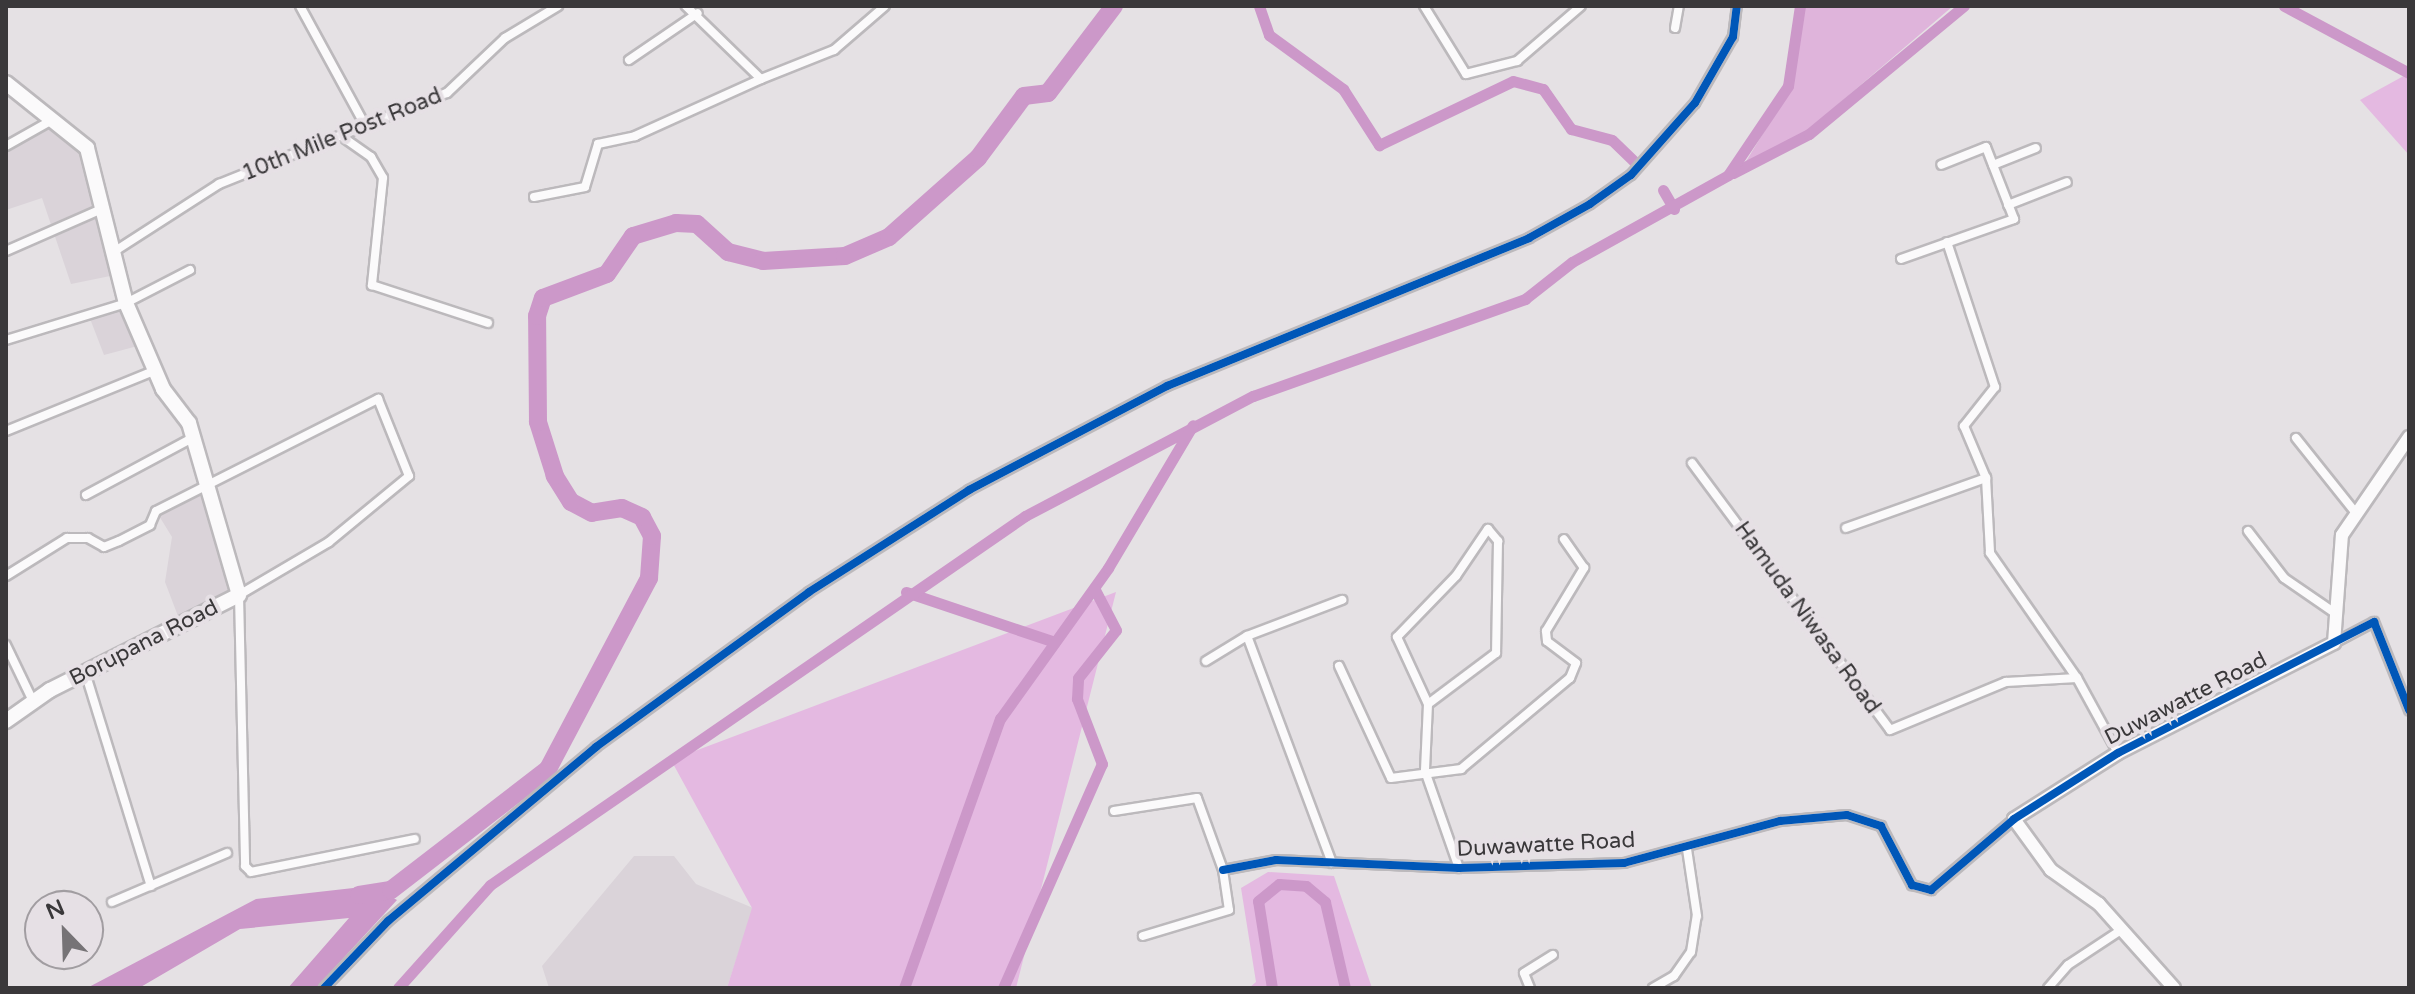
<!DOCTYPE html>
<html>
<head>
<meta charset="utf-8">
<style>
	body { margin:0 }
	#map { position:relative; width:2415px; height:994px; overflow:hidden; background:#e5e1e4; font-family:"Varela Round",sans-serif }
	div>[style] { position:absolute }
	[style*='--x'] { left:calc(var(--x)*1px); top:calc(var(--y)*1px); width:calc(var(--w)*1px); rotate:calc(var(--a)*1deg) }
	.built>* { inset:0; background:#dad3d9 }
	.green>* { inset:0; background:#e4b9e1 }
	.forest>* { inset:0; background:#dfb4db }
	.water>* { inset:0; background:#cc98c9 }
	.canal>* { height:11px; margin:-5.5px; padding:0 5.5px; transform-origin:5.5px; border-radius:5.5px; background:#cc98c9 }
	.river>* { height:18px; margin:-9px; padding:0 9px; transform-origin:9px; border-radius:9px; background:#cc98c9 }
	.roads { filter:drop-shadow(2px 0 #bcb9bc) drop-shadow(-2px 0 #bcb9bc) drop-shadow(0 2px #bcb9bc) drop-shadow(0 -2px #bcb9bc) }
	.street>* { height:8px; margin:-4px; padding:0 4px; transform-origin:4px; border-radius:4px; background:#fbfafb }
	.secondary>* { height:12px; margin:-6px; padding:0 6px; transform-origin:6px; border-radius:6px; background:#fbfafb }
	.primary>* { height:14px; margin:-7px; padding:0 7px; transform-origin:7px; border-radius:7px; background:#fbfafb }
	.cycleway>* { height:8px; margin:-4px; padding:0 4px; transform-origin:4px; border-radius:4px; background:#0057b8 }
	span { translate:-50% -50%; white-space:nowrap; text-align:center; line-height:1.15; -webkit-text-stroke:8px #e6e0e5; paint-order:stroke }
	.street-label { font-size:22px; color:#3a383a }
	.frame { position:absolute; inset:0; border:8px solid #3a383a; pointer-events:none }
	.north { position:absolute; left:24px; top:890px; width:80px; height:80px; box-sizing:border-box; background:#e6e0e5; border:2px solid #a19da1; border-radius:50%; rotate:337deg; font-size:22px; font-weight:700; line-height:32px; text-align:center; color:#3a383a }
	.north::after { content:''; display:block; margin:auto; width:28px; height:36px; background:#767376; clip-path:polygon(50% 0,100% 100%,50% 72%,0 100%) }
</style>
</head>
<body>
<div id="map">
	<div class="built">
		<div style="clip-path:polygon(55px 118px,78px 136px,120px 274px,71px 284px,42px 198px,6px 210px,6px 146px)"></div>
		<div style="clip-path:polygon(126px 303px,145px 344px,104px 355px,89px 316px)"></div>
		<div style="clip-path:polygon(209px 483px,239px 595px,181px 624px,165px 582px,172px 537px,156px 511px)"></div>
		<div style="clip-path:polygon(634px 856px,674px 856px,696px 884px,753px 908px,727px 988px,549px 988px,542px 966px)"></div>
	</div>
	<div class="green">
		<div style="clip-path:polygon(2409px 73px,2409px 155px,2360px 100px)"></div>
		<div style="clip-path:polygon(1116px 592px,1016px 988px,727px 988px,752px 908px,671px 760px)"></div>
		<div style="clip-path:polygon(1268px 872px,1334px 876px,1372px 988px,1249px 988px,1256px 982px,1241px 888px)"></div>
	</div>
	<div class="forest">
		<div style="clip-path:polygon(1804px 6px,1953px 6px,1808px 130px,1745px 163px,1792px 86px)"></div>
	</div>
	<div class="water">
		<div style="clip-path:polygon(371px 886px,397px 900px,316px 988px,288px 988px,349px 918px,240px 929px,139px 988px,87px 988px,256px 899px)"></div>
	</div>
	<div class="canal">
		<div style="--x:1259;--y:6;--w:31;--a:71"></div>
		<div style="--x:1269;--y:35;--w:92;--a:36.1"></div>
		<div style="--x:1343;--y:89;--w:67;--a:57.3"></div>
		<div style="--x:1379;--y:145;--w:148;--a:-25.5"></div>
		<div style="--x:1513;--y:81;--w:31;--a:15"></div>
		<div style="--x:1543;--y:89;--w:49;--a:55"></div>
		<div style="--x:1571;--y:129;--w:42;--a:15"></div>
		<div style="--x:1612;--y:140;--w:32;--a:44"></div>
		<div style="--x:2284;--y:6;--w:142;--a:28.2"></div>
		<div style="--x:1733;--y:173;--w:85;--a:-27.2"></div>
		<div style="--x:1809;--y:134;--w:201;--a:-39.6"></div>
		<div style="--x:1663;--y:190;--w:22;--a:60"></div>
		<div style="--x:906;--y:592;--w:157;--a:18.6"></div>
		<div style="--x:398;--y:988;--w:138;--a:-48.2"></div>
		<div style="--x:490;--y:885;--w:650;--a:-34.59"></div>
		<div style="--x:1025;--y:516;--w:258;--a:-27.8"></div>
		<div style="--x:1253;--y:396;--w:289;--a:-19.6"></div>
		<div style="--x:1525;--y:299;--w:60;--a:-38.2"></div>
		<div style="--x:1572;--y:262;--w:179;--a:-29.1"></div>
		<div style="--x:1728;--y:175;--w:107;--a:-56"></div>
		<div style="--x:1788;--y:86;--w:81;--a:-81.5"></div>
		<div style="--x:904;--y:988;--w:286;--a:-70.4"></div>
		<div style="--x:1000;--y:719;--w:186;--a:-54.4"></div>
		<div style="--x:1108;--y:568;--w:166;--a:-59.3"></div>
		<div style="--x:1003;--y:988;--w:245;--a:-66.2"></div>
		<div style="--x:1102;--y:764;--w:70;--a:-111"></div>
		<div style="--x:1077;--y:699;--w:21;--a:-87"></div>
		<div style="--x:1078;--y:678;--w:61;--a:-51.6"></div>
		<div style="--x:1116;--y:630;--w:47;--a:-117.6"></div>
		<div style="--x:1272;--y:988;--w:88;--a:-99.1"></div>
		<div style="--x:1258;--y:901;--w:27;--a:-39"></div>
		<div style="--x:1279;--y:884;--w:27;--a:4"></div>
		<div style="--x:1306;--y:886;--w:25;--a:40"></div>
		<div style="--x:1325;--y:902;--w:88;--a:76.9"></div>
	</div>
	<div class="river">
		<div style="--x:359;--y:895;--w:32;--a:-9"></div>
		<div style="--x:391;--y:890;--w:198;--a:-37.6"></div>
		<div style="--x:548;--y:769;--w:216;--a:-62.1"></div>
		<div style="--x:649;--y:578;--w:42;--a:-85.9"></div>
		<div style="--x:652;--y:536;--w:21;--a:-118"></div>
		<div style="--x:642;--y:517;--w:22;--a:-156"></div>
		<div style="--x:622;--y:508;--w:30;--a:171"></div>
		<div style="--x:592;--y:513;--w:24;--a:-152"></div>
		<div style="--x:571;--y:502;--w:31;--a:-122"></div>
		<div style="--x:555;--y:476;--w:57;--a:-107.5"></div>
		<div style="--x:538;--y:422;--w:106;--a:-90.5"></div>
		<div style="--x:537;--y:316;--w:19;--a:-72"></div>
		<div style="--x:543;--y:298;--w:68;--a:-20.6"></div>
		<div style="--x:607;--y:274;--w:46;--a:-55.6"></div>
		<div style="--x:633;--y:236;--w:45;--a:-16.8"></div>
		<div style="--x:676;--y:223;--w:21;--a:3"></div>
		<div style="--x:697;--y:224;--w:42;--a:42.1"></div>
		<div style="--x:728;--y:252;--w:36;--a:14"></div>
		<div style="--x:763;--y:261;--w:82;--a:-3.5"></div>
		<div style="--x:845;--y:256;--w:48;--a:-23.4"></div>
		<div style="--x:889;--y:237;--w:119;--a:-41.6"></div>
		<div style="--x:978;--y:158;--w:77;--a:-53.4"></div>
		<div style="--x:1024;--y:96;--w:24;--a:-7"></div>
		<div style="--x:1048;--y:93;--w:109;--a:-52.8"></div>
	</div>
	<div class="roads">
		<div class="street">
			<div style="--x:300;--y:6;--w:138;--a:61.4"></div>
			<div style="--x:1424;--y:6;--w:80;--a:58.3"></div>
			<div style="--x:1466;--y:74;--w:53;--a:-14.3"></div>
			<div style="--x:1517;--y:61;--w:84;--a:-40.7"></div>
			<div style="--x:1675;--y:28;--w:22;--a:-80"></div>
			<div style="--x:629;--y:60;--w:83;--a:-34.3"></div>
			<div style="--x:761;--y:79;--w:79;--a:-21.7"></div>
			<div style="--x:834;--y:50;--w:67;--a:-40.8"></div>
			<div style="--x:344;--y:138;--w:33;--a:35"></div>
			<div style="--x:371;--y:157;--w:24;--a:60"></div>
			<div style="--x:383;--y:178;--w:108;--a:95.9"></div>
			<div style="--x:372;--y:285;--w:122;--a:18.1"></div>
			<div style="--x:6;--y:146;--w:55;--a:-29.4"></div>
			<div style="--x:1993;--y:165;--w:46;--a:-21.6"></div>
			<div style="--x:534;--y:197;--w:52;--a:-11.1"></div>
			<div style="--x:585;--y:187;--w:45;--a:-73.2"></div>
			<div style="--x:598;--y:144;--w:38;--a:-12"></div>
			<div style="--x:635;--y:136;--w:138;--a:-24.3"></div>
			<div style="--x:761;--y:79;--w:105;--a:-135.8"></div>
			<div style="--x:2008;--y:205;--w:63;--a:-21.3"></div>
			<div style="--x:1947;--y:242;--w:153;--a:71.7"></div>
			<div style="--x:1995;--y:387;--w:50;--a:128.5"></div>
			<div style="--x:1964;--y:426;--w:56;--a:67.1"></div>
			<div style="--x:1986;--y:478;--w:75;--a:86.9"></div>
			<div style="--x:1990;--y:553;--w:152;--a:55.2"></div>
			<div style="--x:2077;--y:678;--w:85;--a:61.3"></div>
			<div style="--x:6;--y:251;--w:107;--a:-23.7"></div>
			<div style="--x:115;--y:251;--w:124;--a:-32.8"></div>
			<div style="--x:219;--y:184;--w:245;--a:-21.8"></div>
			<div style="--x:447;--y:93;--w:80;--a:-43.5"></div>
			<div style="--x:505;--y:38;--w:62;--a:-31.1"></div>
			<div style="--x:1901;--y:259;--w:120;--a:-19.5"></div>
			<div style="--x:2014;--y:219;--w:77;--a:-111.3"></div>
			<div style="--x:1986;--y:147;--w:48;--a:158.2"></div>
			<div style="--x:6;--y:340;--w:126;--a:-17.1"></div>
			<div style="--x:126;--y:303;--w:72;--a:-27.3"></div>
			<div style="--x:6;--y:431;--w:162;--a:-22.1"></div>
			<div style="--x:2296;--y:438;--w:95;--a:51.4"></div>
			<div style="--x:1692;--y:463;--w:332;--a:53.4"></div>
			<div style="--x:1890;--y:730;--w:126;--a:-22.5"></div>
			<div style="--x:2006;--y:682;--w:71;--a:-3.2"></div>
			<div style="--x:86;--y:495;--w:123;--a:-28.2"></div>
			<div style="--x:1846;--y:528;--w:149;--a:-19.7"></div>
			<div style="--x:2248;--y:531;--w:59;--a:52.5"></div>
			<div style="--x:2284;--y:578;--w:62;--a:34.5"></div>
			<div style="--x:6;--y:576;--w:72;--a:-31.9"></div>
			<div style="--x:67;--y:538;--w:21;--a:0"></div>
			<div style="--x:88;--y:538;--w:18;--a:29"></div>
			<div style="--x:104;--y:547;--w:16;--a:-22"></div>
			<div style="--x:119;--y:541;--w:35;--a:-27"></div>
			<div style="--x:150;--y:525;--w:15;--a:-67"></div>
			<div style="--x:156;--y:511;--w:249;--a:-26.8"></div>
			<div style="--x:378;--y:399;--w:83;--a:68.1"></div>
			<div style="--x:409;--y:476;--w:104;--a:140.5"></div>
			<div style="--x:329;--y:542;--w:104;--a:149.5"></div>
			<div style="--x:239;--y:595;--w:271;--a:88.7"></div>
			<div style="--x:245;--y:866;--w:8;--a:45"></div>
			<div style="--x:251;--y:872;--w:167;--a:-11.4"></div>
			<div style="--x:2334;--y:643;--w:45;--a:-27.7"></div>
			<div style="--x:2374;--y:622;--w:95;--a:68.3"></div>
			<div style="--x:6;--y:645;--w:62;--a:64.3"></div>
			<div style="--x:1206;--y:661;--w:48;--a:-31.4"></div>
			<div style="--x:1339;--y:666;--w:123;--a:65.1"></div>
			<div style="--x:1391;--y:778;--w:71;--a:-7.3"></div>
			<div style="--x:1461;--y:769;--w:142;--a:-39.9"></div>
			<div style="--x:1570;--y:678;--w:16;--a:-68"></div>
			<div style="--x:1576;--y:663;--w:36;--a:-143"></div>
			<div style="--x:1547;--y:641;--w:10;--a:-96"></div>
			<div style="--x:1546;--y:631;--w:74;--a:-58.9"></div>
			<div style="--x:1584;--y:568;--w:35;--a:-125"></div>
			<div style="--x:85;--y:672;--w:224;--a:72.9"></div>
			<div style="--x:1428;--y:704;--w:74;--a:-114.8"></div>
			<div style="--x:1397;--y:637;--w:85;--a:-46"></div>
			<div style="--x:1456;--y:576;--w:57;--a:-55.8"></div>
			<div style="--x:1488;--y:529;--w:16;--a:50"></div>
			<div style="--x:1498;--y:541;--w:112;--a:91"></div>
			<div style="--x:1496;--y:653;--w:85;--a:143.1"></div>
			<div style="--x:1428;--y:704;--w:67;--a:92.6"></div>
			<div style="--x:1425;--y:771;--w:103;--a:70.7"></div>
			<div style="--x:1114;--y:811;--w:84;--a:-8.9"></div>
			<div style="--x:1197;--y:798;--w:77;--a:70.1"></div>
			<div style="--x:1223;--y:870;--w:40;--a:81.5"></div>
			<div style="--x:1229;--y:910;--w:90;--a:163.2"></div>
			<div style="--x:1332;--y:863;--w:242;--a:-110.5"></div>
			<div style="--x:1247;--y:636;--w:102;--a:-20.8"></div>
			<div style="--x:1223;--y:870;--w:54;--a:-10.7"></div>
			<div style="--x:1276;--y:860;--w:183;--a:2.5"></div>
			<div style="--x:1459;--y:868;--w:165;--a:-1.7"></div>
			<div style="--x:1624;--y:863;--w:162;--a:-15.1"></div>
			<div style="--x:1780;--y:821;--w:67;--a:-5.1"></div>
			<div style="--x:1847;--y:815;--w:36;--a:18"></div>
			<div style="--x:1881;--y:826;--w:67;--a:62.3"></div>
			<div style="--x:1912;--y:885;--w:20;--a:15"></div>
			<div style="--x:1931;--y:890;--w:109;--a:-40.5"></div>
			<div style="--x:112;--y:902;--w:125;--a:-23.1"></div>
			<div style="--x:324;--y:988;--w:93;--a:-46.3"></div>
			<div style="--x:388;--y:921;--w:271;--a:-39.9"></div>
			<div style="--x:596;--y:747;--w:263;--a:-36"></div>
			<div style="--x:809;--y:592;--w:190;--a:-32.5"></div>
			<div style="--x:969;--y:490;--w:224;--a:-27.7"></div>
			<div style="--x:1167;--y:386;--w:391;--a:-22.2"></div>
			<div style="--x:1529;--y:238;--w:70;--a:-29.1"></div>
			<div style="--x:1590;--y:204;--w:50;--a:-35.3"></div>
			<div style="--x:1631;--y:175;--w:96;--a:-48.4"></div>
			<div style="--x:1695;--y:103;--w:76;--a:-60.1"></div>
			<div style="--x:1733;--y:37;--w:31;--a:-83"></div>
			<div style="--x:1530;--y:988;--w:16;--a:-112"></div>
			<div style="--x:1524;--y:973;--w:34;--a:-32"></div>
			<div style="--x:1653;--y:988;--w:24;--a:-30"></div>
			<div style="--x:1674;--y:976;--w:29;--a:-55"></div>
			<div style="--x:1691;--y:952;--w:36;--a:-81"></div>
			<div style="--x:1697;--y:916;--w:68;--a:-98.5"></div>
			<div style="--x:2048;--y:988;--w:30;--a:-49"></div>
			<div style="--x:2068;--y:965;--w:64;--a:-33.4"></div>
		</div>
		<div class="secondary">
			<div style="--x:2174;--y:988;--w:113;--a:-131.8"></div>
			<div style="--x:2099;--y:904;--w:59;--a:-144.7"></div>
			<div style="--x:2051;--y:870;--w:63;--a:-126"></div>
			<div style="--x:2014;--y:819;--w:123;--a:-32.4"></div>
			<div style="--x:2118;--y:753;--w:242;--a:-27"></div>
			<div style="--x:2334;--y:643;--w:108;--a:-85.8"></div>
			<div style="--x:2342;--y:535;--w:119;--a:-55.6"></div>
		</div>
		<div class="primary">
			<div style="--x:6;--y:83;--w:104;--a:38.7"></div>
			<div style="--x:87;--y:148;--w:160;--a:75.9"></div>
			<div style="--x:126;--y:303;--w:94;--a:66.7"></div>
			<div style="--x:163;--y:389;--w:43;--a:52.6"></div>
			<div style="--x:189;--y:423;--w:179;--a:73.8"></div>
			<div style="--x:239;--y:595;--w:212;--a:153.3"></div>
			<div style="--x:50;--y:690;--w:54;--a:144.8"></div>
		</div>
	</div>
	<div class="cycleway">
		<div style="--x:1223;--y:870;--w:54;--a:-10.7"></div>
		<div style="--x:1276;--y:860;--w:183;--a:2.5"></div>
		<div style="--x:1459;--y:868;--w:165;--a:-1.7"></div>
		<div style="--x:1624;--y:863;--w:162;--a:-15.1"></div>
		<div style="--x:1780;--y:821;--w:67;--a:-5.1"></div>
		<div style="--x:1847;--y:815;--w:36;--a:18"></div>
		<div style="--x:1881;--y:826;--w:67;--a:62.3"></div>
		<div style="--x:1912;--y:885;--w:20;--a:15"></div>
		<div style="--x:1931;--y:890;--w:109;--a:-40.5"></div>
		<div style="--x:2014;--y:819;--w:123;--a:-32.4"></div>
		<div style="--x:2118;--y:753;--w:288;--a:-27.1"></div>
		<div style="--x:2374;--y:622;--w:95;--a:68.3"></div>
		<div style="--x:324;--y:988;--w:93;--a:-46.3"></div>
		<div style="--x:388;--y:921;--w:271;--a:-39.9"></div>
		<div style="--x:596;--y:747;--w:263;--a:-36"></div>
		<div style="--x:809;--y:592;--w:190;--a:-32.5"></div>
		<div style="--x:969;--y:490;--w:224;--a:-27.7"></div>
		<div style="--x:1167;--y:386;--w:391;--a:-22.2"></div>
		<div style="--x:1529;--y:238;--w:70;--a:-29.1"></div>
		<div style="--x:1590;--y:204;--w:50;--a:-35.3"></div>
		<div style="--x:1631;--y:175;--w:96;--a:-48.4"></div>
		<div style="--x:1695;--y:103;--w:76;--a:-60.1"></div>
		<div style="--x:1733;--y:37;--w:31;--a:-83"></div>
	</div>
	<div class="street-label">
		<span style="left:342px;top:135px;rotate:-22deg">10th Mile Post Road</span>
		<span style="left:1807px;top:618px;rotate:54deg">Hamuda Niwasa Road</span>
		<span style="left:144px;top:643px;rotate:-27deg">Borupana Road</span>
		<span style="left:2186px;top:699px;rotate:-27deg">Duwawatte Road</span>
		<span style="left:1546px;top:845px;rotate:-3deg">Duwawatte Road</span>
	</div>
	<div class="frame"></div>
	<div class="north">N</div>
</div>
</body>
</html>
